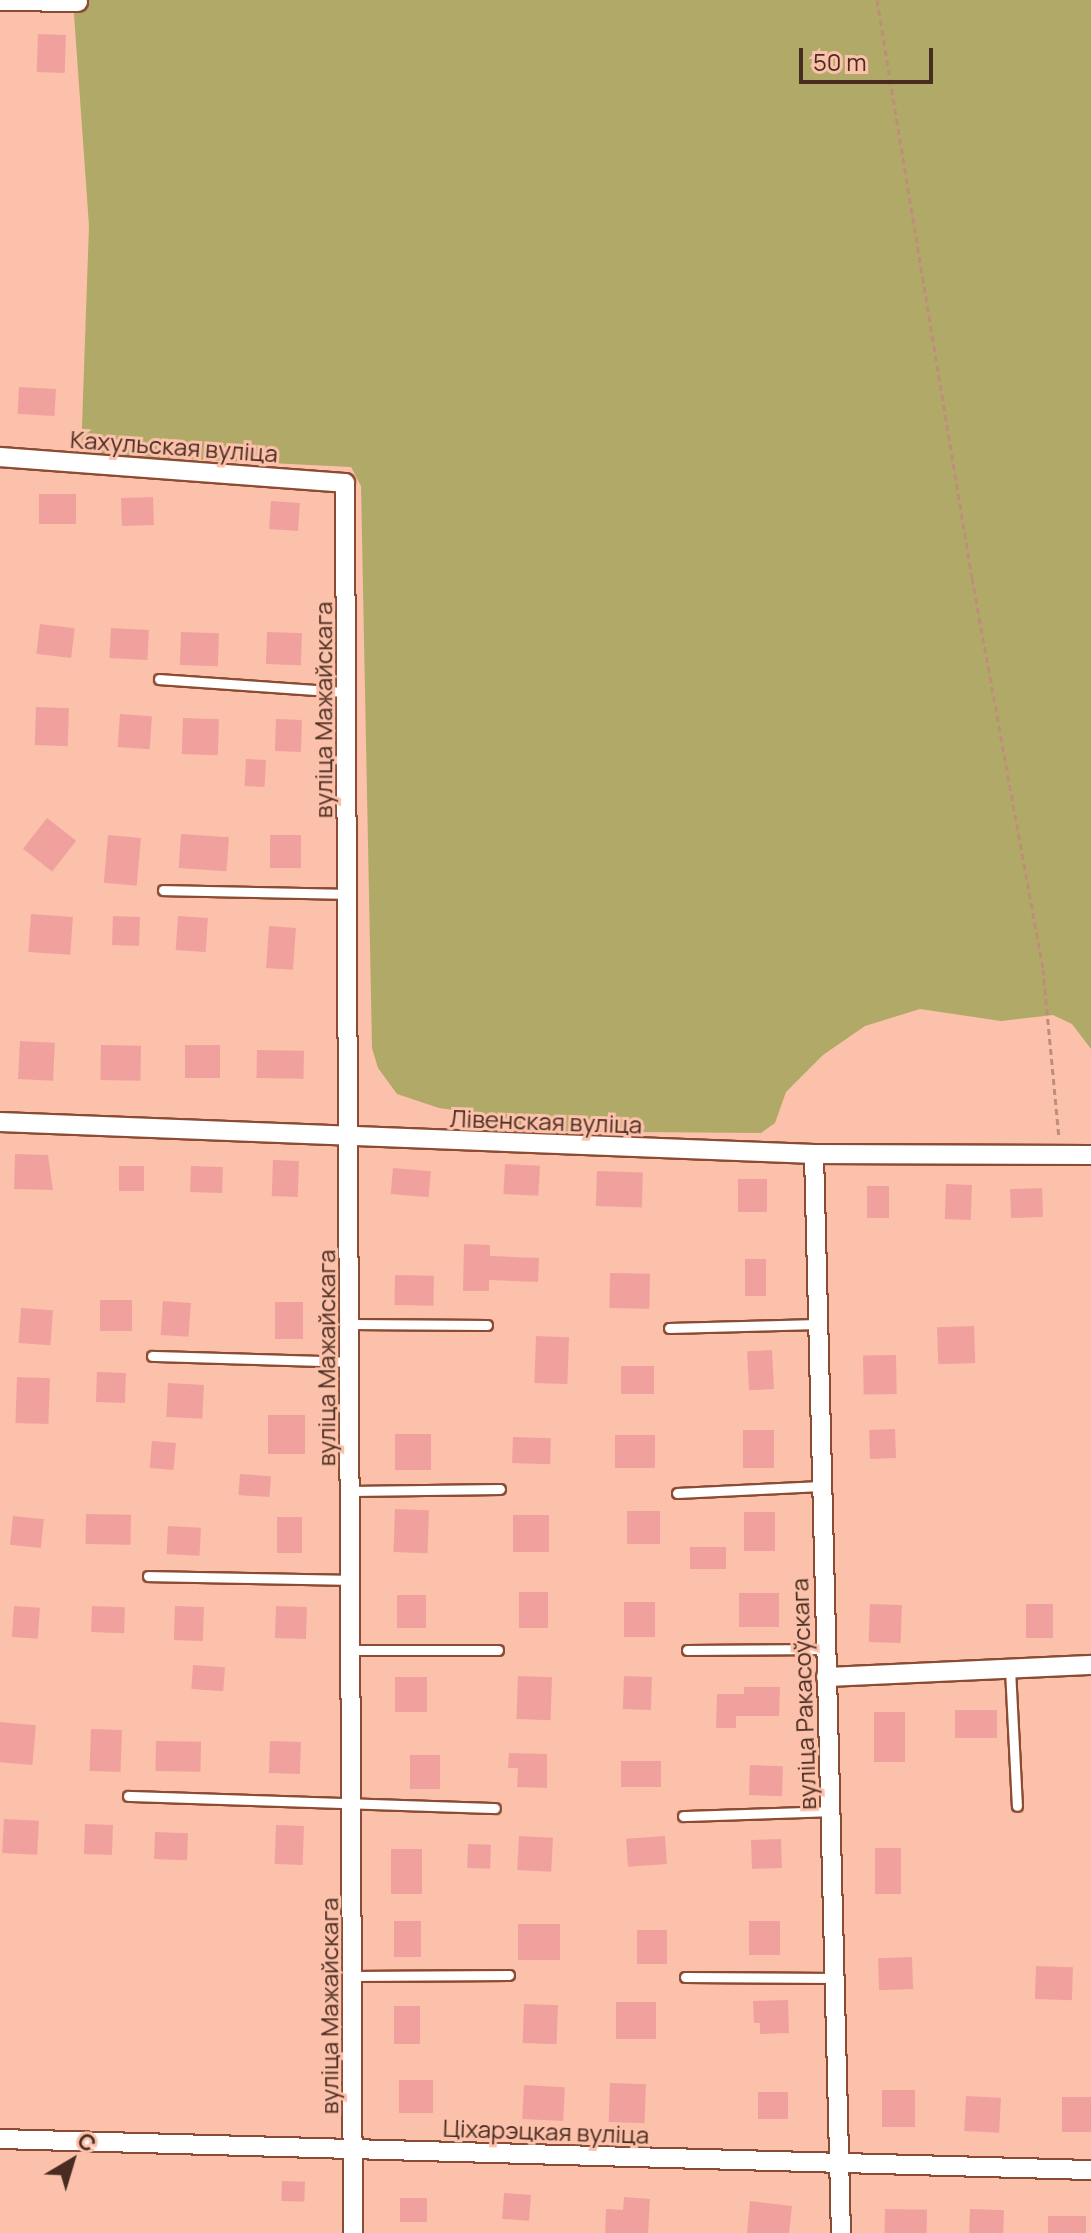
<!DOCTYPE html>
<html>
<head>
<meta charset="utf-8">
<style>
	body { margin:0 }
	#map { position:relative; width:1091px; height:2233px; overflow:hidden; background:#fcc1aa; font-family:Manrope,sans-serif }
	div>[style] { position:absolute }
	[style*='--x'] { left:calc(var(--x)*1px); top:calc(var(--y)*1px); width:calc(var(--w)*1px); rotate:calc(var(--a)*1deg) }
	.green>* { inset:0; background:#b1a967 }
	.building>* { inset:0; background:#f0a19e; transform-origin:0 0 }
	.path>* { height:3px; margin-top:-1.5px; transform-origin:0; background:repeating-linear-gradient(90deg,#bf8e7b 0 6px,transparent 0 10px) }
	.roads { filter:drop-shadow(2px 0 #8c4c33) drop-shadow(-2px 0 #8c4c33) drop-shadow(0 2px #8c4c33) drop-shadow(0 -2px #8c4c33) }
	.service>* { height:9px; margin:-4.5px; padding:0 4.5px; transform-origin:4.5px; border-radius:4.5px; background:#fff }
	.minor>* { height:18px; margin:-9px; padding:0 9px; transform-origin:9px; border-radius:9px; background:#fff }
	span { translate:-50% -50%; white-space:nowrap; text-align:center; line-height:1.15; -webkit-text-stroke:6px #fcc1aa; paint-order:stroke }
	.street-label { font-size:24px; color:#492c21 }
	.north { position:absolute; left:32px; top:2121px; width:80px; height:80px; -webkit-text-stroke:6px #fcc1aa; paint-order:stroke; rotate:38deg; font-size:22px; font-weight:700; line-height:32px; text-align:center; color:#492c21 }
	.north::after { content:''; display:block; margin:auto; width:28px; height:36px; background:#492c21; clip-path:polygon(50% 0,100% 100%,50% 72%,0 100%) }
	.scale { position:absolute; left:799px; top:48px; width:134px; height:36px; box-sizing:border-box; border:4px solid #492c21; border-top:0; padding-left:10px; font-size:24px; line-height:28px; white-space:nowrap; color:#492c21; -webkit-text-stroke:6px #fcc1aa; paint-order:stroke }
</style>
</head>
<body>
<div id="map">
	<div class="green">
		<div style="clip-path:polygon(73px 0,1091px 0,1091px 1049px,1072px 1024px,1053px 1015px,1001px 1021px,920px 1009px,865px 1026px,823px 1055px,786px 1092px,775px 1123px,761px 1133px,513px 1131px,488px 1115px,439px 1108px,397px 1094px,378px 1068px,372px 1048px,361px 486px,351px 467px,81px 454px,89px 226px)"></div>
	</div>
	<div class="building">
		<div style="left:38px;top:34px;width:28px;height:38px;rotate:2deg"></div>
		<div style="left:19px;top:387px;width:37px;height:27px;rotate:3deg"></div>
		<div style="left:39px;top:494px;width:37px;height:30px"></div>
		<div style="left:153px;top:497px;width:28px;height:32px;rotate:88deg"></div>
		<div style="left:271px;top:501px;width:29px;height:28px;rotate:4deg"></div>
		<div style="left:40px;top:624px;width:35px;height:30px;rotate:7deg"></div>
		<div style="left:111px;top:628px;width:38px;height:30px;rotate:3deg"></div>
		<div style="left:181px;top:632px;width:38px;height:33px;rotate:2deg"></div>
		<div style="left:267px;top:632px;width:35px;height:32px;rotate:2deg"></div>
		<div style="left:36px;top:707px;width:33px;height:38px;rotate:2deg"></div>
		<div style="left:120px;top:714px;width:32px;height:33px;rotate:4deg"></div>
		<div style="left:183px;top:718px;width:36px;height:36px;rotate:2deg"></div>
		<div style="left:276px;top:719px;width:26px;height:32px;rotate:2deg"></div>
		<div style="left:246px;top:759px;width:20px;height:27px;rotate:3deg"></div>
		<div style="left:47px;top:818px;width:37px;height:39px;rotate:38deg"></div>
		<div style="left:181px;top:834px;width:48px;height:34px;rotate:4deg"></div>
		<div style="left:108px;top:835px;width:33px;height:48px;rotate:5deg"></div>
		<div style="left:270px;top:835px;width:31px;height:33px"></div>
		<div style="left:31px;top:914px;width:42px;height:38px;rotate:4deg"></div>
		<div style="left:113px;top:916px;width:27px;height:29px;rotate:2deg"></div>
		<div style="left:178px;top:916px;width:30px;height:34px;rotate:4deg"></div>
		<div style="left:269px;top:926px;width:27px;height:42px;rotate:4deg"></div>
		<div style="left:20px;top:1041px;width:35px;height:38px;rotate:3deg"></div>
		<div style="left:101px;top:1045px;width:40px;height:35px;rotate:1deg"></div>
		<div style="left:185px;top:1045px;width:35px;height:33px"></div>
		<div style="left:257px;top:1050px;width:47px;height:28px;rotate:1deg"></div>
		<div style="clip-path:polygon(15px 1154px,48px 1155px,53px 1190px,14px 1189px)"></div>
		<div style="left:273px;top:1160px;width:26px;height:36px;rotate:2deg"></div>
		<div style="left:505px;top:1164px;width:35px;height:30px;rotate:3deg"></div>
		<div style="left:119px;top:1166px;width:25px;height:25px"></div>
		<div style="left:191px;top:1166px;width:32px;height:26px;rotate:2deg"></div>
		<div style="left:393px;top:1168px;width:38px;height:26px;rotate:5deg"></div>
		<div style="left:597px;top:1171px;width:46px;height:35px;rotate:2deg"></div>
		<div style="left:738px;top:1179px;width:29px;height:33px"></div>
		<div style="left:946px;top:1184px;width:26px;height:35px;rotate:2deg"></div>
		<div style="left:867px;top:1186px;width:22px;height:32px"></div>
		<div style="left:1042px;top:1188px;width:29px;height:32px;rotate:88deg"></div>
		<div style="clip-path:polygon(464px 1244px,490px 1245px,490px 1256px,539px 1258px,538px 1282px,489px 1280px,489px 1291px,463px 1291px)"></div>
		<div style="left:745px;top:1259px;width:21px;height:37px"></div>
		<div style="left:610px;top:1273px;width:40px;height:35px;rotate:1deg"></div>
		<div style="left:395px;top:1275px;width:39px;height:30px;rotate:1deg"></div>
		<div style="left:100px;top:1300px;width:32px;height:31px"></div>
		<div style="left:163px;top:1301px;width:28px;height:34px;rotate:4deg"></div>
		<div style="left:275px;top:1302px;width:28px;height:37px"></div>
		<div style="left:21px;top:1308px;width:32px;height:35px;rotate:4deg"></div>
		<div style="left:974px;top:1326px;width:37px;height:37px;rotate:88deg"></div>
		<div style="left:536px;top:1336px;width:33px;height:47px;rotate:2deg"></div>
		<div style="left:772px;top:1350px;width:39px;height:25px;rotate:87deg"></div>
		<div style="left:896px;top:1355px;width:39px;height:33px;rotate:89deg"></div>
		<div style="left:621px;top:1366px;width:33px;height:28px"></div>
		<div style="left:97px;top:1372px;width:29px;height:30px;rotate:2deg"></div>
		<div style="left:17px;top:1377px;width:33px;height:46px;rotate:2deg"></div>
		<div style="left:168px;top:1383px;width:36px;height:34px;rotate:3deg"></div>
		<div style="left:268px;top:1415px;width:37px;height:39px"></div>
		<div style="left:895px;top:1429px;width:29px;height:26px;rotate:88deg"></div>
		<div style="left:743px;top:1430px;width:31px;height:38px"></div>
		<div style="left:395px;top:1434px;width:36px;height:36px"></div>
		<div style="left:615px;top:1435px;width:40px;height:33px"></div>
		<div style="left:513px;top:1437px;width:38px;height:26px;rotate:2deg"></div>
		<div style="left:152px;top:1441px;width:24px;height:27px;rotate:5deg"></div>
		<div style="left:240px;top:1474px;width:31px;height:21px;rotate:4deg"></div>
		<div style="left:395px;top:1509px;width:34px;height:43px;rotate:2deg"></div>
		<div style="left:660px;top:1511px;width:33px;height:33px;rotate:90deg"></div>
		<div style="left:775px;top:1512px;width:39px;height:31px;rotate:90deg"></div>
		<div style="left:86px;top:1514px;width:45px;height:30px;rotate:1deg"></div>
		<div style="left:549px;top:1515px;width:37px;height:36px;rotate:90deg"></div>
		<div style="left:13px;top:1516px;width:31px;height:29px;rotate:6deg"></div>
		<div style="left:277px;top:1517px;width:25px;height:36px"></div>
		<div style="left:168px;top:1526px;width:33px;height:28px;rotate:3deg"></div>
		<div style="left:690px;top:1547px;width:36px;height:22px"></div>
		<div style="left:519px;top:1592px;width:29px;height:36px"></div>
		<div style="left:739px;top:1593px;width:40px;height:34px"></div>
		<div style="left:397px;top:1595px;width:29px;height:33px"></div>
		<div style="left:624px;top:1602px;width:31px;height:35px"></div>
		<div style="left:870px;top:1604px;width:32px;height:38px;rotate:2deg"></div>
		<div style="left:1026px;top:1604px;width:27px;height:34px"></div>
		<div style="left:14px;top:1606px;width:26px;height:31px;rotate:4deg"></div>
		<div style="left:92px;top:1606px;width:33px;height:26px;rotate:2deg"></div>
		<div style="left:175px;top:1606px;width:29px;height:34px;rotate:2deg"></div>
		<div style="left:276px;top:1606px;width:31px;height:32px;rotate:2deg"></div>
		<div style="left:193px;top:1665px;width:32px;height:24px;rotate:4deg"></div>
		<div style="left:518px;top:1676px;width:34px;height:43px;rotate:2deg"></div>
		<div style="left:624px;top:1676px;width:28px;height:33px;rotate:2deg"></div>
		<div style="left:427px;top:1677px;width:35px;height:32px;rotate:90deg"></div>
		<div style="clip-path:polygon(744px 1687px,780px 1687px,779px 1716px,736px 1716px,736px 1728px,716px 1728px,717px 1694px,744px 1694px)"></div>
		<div style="left:955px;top:1710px;width:42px;height:28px"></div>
		<div style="left:874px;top:1712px;width:31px;height:50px"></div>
		<div style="left:0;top:1722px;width:36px;height:40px;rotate:5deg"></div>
		<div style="left:91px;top:1729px;width:31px;height:42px;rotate:2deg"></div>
		<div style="left:156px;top:1741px;width:45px;height:30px;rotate:1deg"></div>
		<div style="left:270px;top:1741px;width:31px;height:32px;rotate:2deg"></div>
		<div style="clip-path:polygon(509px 1753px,547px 1754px,547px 1788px,517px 1787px,518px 1768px,508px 1768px)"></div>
		<div style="left:410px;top:1755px;width:30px;height:34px"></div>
		<div style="left:661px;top:1761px;width:26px;height:40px;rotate:90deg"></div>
		<div style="left:750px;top:1765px;width:33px;height:30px;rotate:2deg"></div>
		<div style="left:4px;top:1819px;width:35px;height:34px;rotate:3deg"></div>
		<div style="left:85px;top:1824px;width:28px;height:30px;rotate:2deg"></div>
		<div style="left:276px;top:1825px;width:28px;height:39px;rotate:2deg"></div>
		<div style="left:155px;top:1832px;width:33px;height:27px;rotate:2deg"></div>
		<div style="left:519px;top:1836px;width:34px;height:34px;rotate:3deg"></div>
		<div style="left:665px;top:1836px;width:28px;height:39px;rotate:86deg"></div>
		<div style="left:781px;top:1839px;width:29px;height:30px;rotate:88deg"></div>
		<div style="left:468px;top:1844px;width:23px;height:24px;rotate:2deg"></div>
		<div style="left:875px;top:1848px;width:26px;height:46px"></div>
		<div style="left:391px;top:1849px;width:31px;height:45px"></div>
		<div style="left:394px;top:1921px;width:27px;height:36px"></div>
		<div style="left:749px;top:1921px;width:31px;height:34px"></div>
		<div style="left:518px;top:1924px;width:42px;height:36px"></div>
		<div style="left:637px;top:1930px;width:30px;height:34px"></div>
		<div style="left:912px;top:1957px;width:32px;height:34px;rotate:88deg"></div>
		<div style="left:1036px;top:1966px;width:37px;height:33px;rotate:2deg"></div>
		<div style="clip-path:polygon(788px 2000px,789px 2033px,760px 2034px,760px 2023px,754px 2023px,753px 2001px)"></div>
		<div style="left:616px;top:2002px;width:40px;height:37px"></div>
		<div style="left:524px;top:2004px;width:34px;height:39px;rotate:2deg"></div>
		<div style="left:394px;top:2006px;width:26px;height:38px"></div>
		<div style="left:399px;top:2080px;width:34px;height:33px"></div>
		<div style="left:610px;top:2083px;width:36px;height:39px;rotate:2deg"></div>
		<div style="left:524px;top:2085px;width:41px;height:34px;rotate:3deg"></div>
		<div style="left:882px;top:2090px;width:33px;height:37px"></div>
		<div style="left:758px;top:2092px;width:30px;height:27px"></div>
		<div style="left:966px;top:2096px;width:35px;height:35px;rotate:3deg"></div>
		<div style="left:1062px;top:2097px;width:29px;height:35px"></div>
		<div style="left:282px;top:2181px;width:23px;height:20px;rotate:2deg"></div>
		<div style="left:504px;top:2193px;width:27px;height:26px;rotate:4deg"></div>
		<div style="clip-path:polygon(624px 2197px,650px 2199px,648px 2233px,605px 2233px,606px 2209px,623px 2210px)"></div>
		<div style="left:400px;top:2198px;width:27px;height:24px"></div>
		<div style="clip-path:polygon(750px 2201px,792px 2206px,789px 2233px,747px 2233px)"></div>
		<div style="left:885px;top:2209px;width:42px;height:24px;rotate:1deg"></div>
		<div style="left:970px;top:2209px;width:34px;height:24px;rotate:2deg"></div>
		<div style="left:1048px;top:2216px;width:38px;height:17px"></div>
	</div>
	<div class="path">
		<div style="--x:877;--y:0;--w:586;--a:80.67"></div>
		<div style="--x:972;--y:578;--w:397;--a:79.7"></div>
		<div style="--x:1043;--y:969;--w:170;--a:84.6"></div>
	</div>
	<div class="roads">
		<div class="service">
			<div style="--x:159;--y:679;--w:188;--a:4"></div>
			<div style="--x:163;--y:890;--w:184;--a:1.2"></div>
			<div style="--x:350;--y:1324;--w:137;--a:0.4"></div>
			<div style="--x:669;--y:1328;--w:149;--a:-1.5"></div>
			<div style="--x:152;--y:1356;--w:198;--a:1.7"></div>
			<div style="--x:351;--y:1491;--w:149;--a:-0.8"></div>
			<div style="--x:677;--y:1493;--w:144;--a:-2.8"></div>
			<div style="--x:148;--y:1576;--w:203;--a:1.1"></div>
			<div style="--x:351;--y:1650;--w:147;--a:0"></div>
			<div style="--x:687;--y:1650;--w:139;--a:-0.4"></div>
			<div style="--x:1010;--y:1669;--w:137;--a:87.1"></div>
			<div style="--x:128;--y:1796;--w:367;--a:1.9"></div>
			<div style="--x:683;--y:1816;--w:147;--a:-1.9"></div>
			<div style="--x:353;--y:1976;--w:156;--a:-0.4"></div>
			<div style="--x:685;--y:1977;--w:149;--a:0.4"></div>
		</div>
		<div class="minor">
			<div style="--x:0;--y:1;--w:78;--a:0.7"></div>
			<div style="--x:0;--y:457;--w:346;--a:4.3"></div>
			<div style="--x:345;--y:483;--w:1750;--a:89.74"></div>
			<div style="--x:0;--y:1122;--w:815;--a:2.25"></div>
			<div style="--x:814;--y:1154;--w:277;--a:0.2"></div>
			<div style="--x:814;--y:1154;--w:1079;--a:88.57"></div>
			<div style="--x:826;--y:1677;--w:265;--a:-2.6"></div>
			<div style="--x:0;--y:2139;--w:1091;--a:1.63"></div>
		</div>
	</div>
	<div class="street-label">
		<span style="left:174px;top:446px;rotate:4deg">Кахульская вуліца</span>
		<span style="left:323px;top:710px;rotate:-90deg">вуліца Мажайскага</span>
		<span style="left:546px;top:1121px;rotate:2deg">Лівенская вуліца</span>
		<span style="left:326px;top:1358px;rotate:-90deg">вуліца Мажайскага</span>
		<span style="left:803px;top:1694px;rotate:-92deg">вуліца Ракасоўскага</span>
		<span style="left:329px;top:2006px;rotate:-90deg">вуліца Мажайскага</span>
		<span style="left:546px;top:2131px;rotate:2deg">Ціхарэцкая вуліца</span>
	</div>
	<div class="north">С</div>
	<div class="scale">50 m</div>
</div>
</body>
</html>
